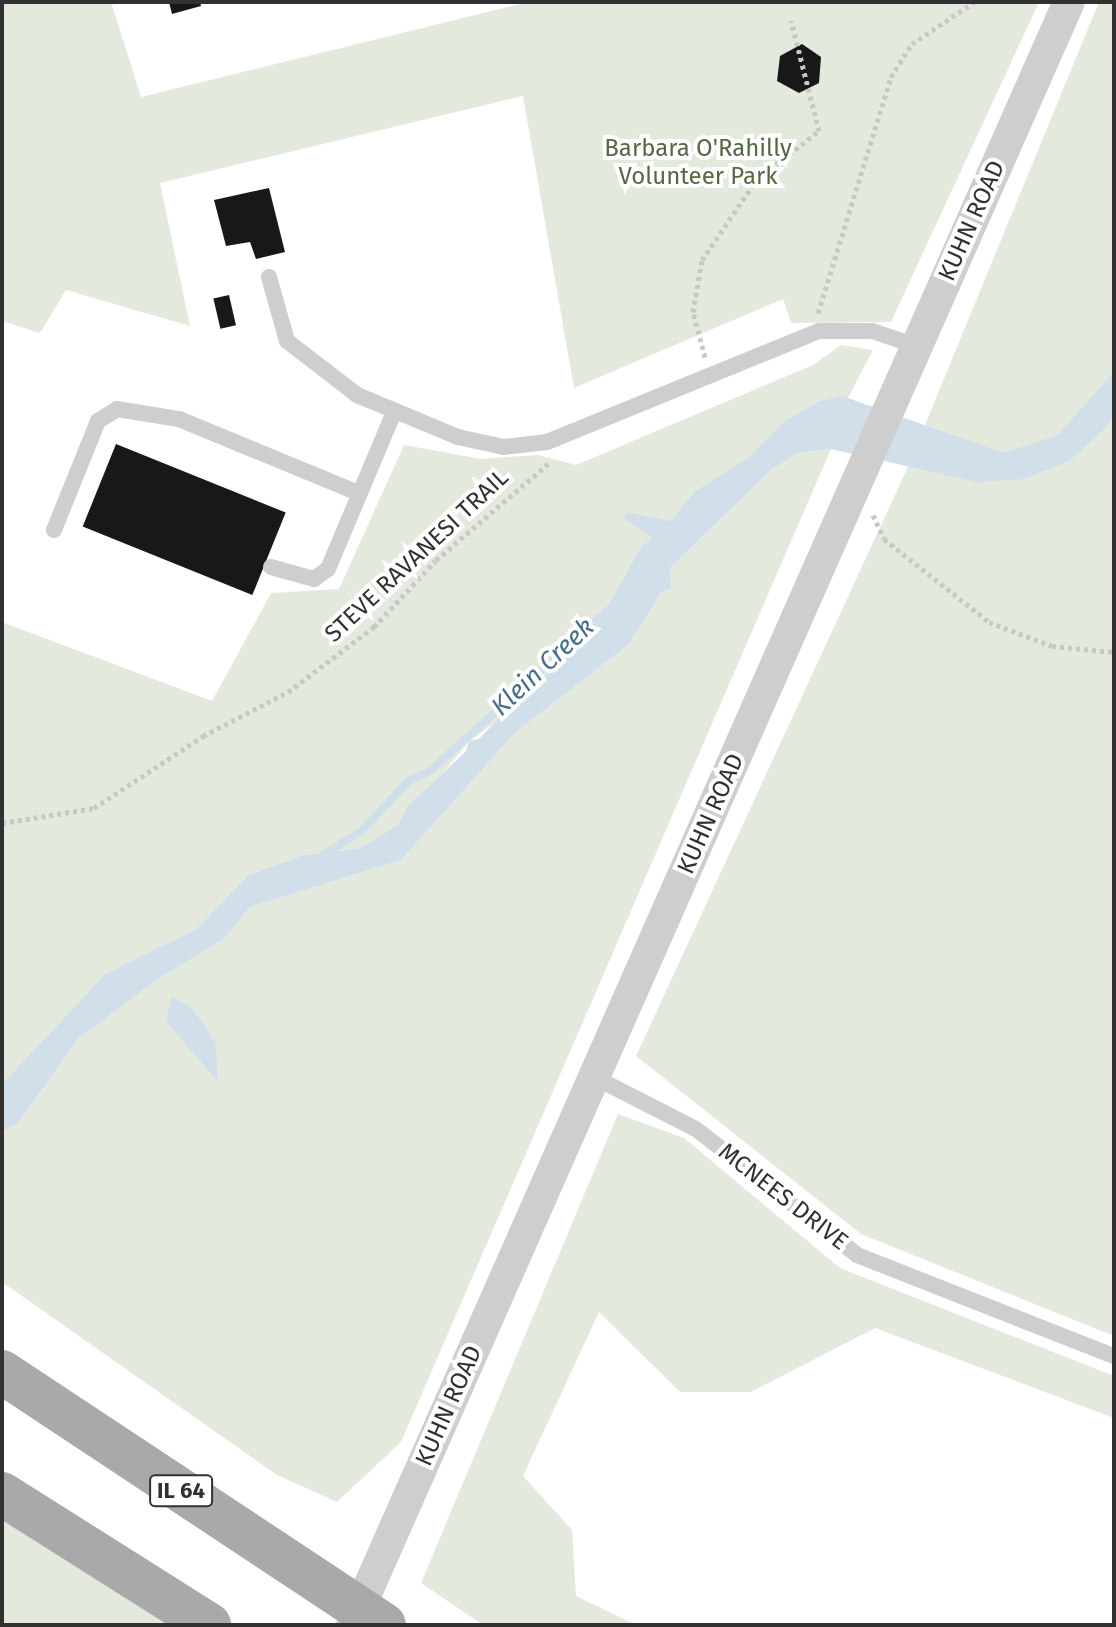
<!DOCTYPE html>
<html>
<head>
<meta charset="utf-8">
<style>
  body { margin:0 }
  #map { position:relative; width:1116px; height:1627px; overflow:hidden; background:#fff; font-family:"Fira Sans",sans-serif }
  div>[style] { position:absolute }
  .green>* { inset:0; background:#e4e9de }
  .water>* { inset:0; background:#d0dfea }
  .stream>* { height:8px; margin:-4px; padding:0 4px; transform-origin:4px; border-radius:4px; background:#d0dfea }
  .building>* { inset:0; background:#181818; transform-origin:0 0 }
  .path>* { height:5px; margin-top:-2.5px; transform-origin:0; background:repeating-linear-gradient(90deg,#c8c8c8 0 4px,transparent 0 8px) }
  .service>* { height:16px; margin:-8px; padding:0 8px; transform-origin:8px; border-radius:8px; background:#cecece }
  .minor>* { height:32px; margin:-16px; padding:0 16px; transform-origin:16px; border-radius:16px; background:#cecece }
  .primary>* { height:44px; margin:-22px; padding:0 22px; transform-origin:22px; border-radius:22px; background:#a9a9a9 }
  span { translate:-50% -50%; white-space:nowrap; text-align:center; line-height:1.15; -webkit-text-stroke:8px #fff; paint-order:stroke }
  .shield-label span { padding:2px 6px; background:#fff; border:2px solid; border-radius:6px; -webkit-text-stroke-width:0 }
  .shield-label { font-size:22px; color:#313131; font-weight:700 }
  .park-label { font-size:24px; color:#536843 }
  .street-label { font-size:24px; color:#313131 }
  .water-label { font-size:26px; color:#476f8b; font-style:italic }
  .frame { position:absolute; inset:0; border:4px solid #313131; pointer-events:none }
</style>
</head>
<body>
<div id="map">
  <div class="green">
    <i style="clip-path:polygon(2px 2px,111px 2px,141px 97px,528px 2px,1039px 2px,891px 322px,791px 323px,783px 299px,574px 388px,523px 96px,160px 183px,190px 326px,66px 290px,40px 333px,2px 321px)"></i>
    <i style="clip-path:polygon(1099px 2px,1114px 2px,1114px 1336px,861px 1234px,636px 1056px,906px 471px)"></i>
    <i style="clip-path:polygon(841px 345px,873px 350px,848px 398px,818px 402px,785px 420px,749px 457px,695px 491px,670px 521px,623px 518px,654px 538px,641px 547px,587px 642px,565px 652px,528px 697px,469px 742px,398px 825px,360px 848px,300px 856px,249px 875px,196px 929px,105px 974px,2px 1084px,2px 622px,212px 701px,271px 593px,339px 589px,404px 445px,481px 459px,538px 455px,576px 465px,813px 365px)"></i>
    <i style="clip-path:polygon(831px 449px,401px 1442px,337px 1502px,277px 1475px,2px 1282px,2px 1132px,18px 1123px,78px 1039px,155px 981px,224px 939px,250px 907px,401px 860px,516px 732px,628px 645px,670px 568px,771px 470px,798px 453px)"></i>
    <i style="clip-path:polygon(618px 1114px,684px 1138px,840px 1268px,1114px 1376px,1114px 1418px,875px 1328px,751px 1392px,680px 1392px,599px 1312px,523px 1476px,572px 1530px,576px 1596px,636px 1625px,483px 1625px,421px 1583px)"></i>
    <i style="clip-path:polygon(2px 1508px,183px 1625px,2px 1625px)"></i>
  </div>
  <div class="water">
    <i style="clip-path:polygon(1114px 372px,1114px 416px,1103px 430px,1069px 461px,1024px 479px,977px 482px,831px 449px,798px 453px,771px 470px,670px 568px,671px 588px,661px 592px,628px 645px,516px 732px,401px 860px,250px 907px,224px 939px,155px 981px,78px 1039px,18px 1123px,2px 1132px,2px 1084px,105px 974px,196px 929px,249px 875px,300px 856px,360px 848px,398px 825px,408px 806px,466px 751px,469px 741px,479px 739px,519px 697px,528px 697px,565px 652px,587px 642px,641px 547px,653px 538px,623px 518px,626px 512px,670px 521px,695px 491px,749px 457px,785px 420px,818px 402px,842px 396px,1004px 453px,1058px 435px)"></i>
    <i style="clip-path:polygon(172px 996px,193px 1009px,215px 1042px,218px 1082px,166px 1021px)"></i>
  </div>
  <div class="stream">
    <i style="left:314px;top:861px;width:54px;rotate:-32.2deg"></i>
    <i style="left:360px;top:832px;width:72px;rotate:-46.1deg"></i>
    <i style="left:410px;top:780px;width:23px;rotate:-25deg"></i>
    <i style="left:431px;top:770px;width:241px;rotate:-42deg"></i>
  </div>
  <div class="building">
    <i style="clip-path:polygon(169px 2px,200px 2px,201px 6px,172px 14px)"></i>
    <i style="clip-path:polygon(802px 44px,821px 57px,819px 83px,799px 93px,777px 81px,780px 56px)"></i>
    <i style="clip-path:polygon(269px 188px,285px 252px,256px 259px,250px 242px,226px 246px,214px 200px)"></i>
    <i style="left:229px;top:295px;width:31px;height:16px;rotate:77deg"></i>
    <i style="left:116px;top:444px;width:183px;height:89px;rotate:22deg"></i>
  </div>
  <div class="path">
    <i style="left:818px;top:313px;width:247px;rotate:-72.8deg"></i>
    <i style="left:891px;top:77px;width:39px;rotate:-58deg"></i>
    <i style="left:912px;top:44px;width:75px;rotate:-34.1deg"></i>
    <i style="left:705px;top:357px;width:47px;rotate:-104.9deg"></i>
    <i style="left:693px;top:312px;width:53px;rotate:-80.2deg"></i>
    <i style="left:702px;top:260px;width:98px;rotate:-55.8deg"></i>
    <i style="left:757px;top:179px;width:78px;rotate:-37.7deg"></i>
    <i style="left:819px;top:131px;width:114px;rotate:-104.2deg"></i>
    <i style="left:873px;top:515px;width:26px;rotate:65deg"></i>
    <i style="left:884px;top:539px;width:134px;rotate:38.3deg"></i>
    <i style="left:989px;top:622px;width:67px;rotate:20.9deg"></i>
    <i style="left:1052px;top:646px;width:62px;rotate:5.5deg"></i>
    <i style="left:2px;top:823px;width:93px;rotate:-9.3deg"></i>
    <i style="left:94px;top:808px;width:131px;rotate:-33.4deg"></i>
    <i style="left:203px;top:736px;width:96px;rotate:-27.4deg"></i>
    <i style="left:288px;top:692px;width:108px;rotate:-37.1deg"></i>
    <i style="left:374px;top:627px;width:91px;rotate:-47.2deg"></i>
    <i style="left:436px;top:560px;width:148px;rotate:-40.6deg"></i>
  </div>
  <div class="service">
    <i style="left:269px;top:277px;width:66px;rotate:74.3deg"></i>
    <i style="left:287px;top:341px;width:88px;rotate:37.6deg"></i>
    <i style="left:357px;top:395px;width:109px;rotate:22.6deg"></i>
    <i style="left:458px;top:437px;width:47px;rotate:12.3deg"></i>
    <i style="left:504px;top:447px;width:43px;rotate:-6.6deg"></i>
    <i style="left:547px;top:442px;width:294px;rotate:-22.2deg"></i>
    <i style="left:819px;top:331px;width:53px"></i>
    <i style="left:872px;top:331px;width:47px;rotate:18.4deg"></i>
    <i style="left:54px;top:530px;width:118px;rotate:-68deg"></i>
    <i style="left:98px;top:421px;width:22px;rotate:-32deg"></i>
    <i style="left:117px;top:409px;width:63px;rotate:9.2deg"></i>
    <i style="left:179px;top:419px;width:191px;rotate:22.4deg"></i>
    <i style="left:271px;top:567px;width:45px;rotate:15.6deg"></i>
    <i style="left:314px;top:579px;width:17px;rotate:-36deg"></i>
    <i style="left:328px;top:569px;width:168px;rotate:-67.2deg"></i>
    <i style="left:594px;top:1077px;width:114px;rotate:27deg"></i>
    <i style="left:696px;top:1129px;width:204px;rotate:38deg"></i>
    <i style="left:857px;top:1255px;width:276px;rotate:21.5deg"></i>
  </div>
  <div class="minor">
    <i style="left:352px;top:1625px;width:1774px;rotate:-66.17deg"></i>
  </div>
  <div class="primary">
    <i style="left:2px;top:1372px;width:458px;rotate:33.5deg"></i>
    <i style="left:2px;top:1494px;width:245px;rotate:32.3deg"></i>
  </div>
  <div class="shield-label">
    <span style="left:181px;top:1491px">IL 64</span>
  </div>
  <div class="park-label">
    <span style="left:698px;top:163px">Barbara O'Rahilly<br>Volunteer Park</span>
  </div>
  <div class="street-label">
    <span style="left:972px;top:221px;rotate:-66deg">KUHN ROAD</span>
    <span style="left:417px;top:556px;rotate:-43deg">STEVE RAVANESI TRAIL</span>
    <span style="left:711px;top:814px;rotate:-66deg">KUHN ROAD</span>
    <span style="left:783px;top:1197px;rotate:38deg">MCNEES DRIVE</span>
    <span style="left:449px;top:1406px;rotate:-66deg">KUHN ROAD</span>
  </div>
  <div class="water-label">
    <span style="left:543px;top:667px;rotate:-43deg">Klein Creek</span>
  </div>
  <div class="frame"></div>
</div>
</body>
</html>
